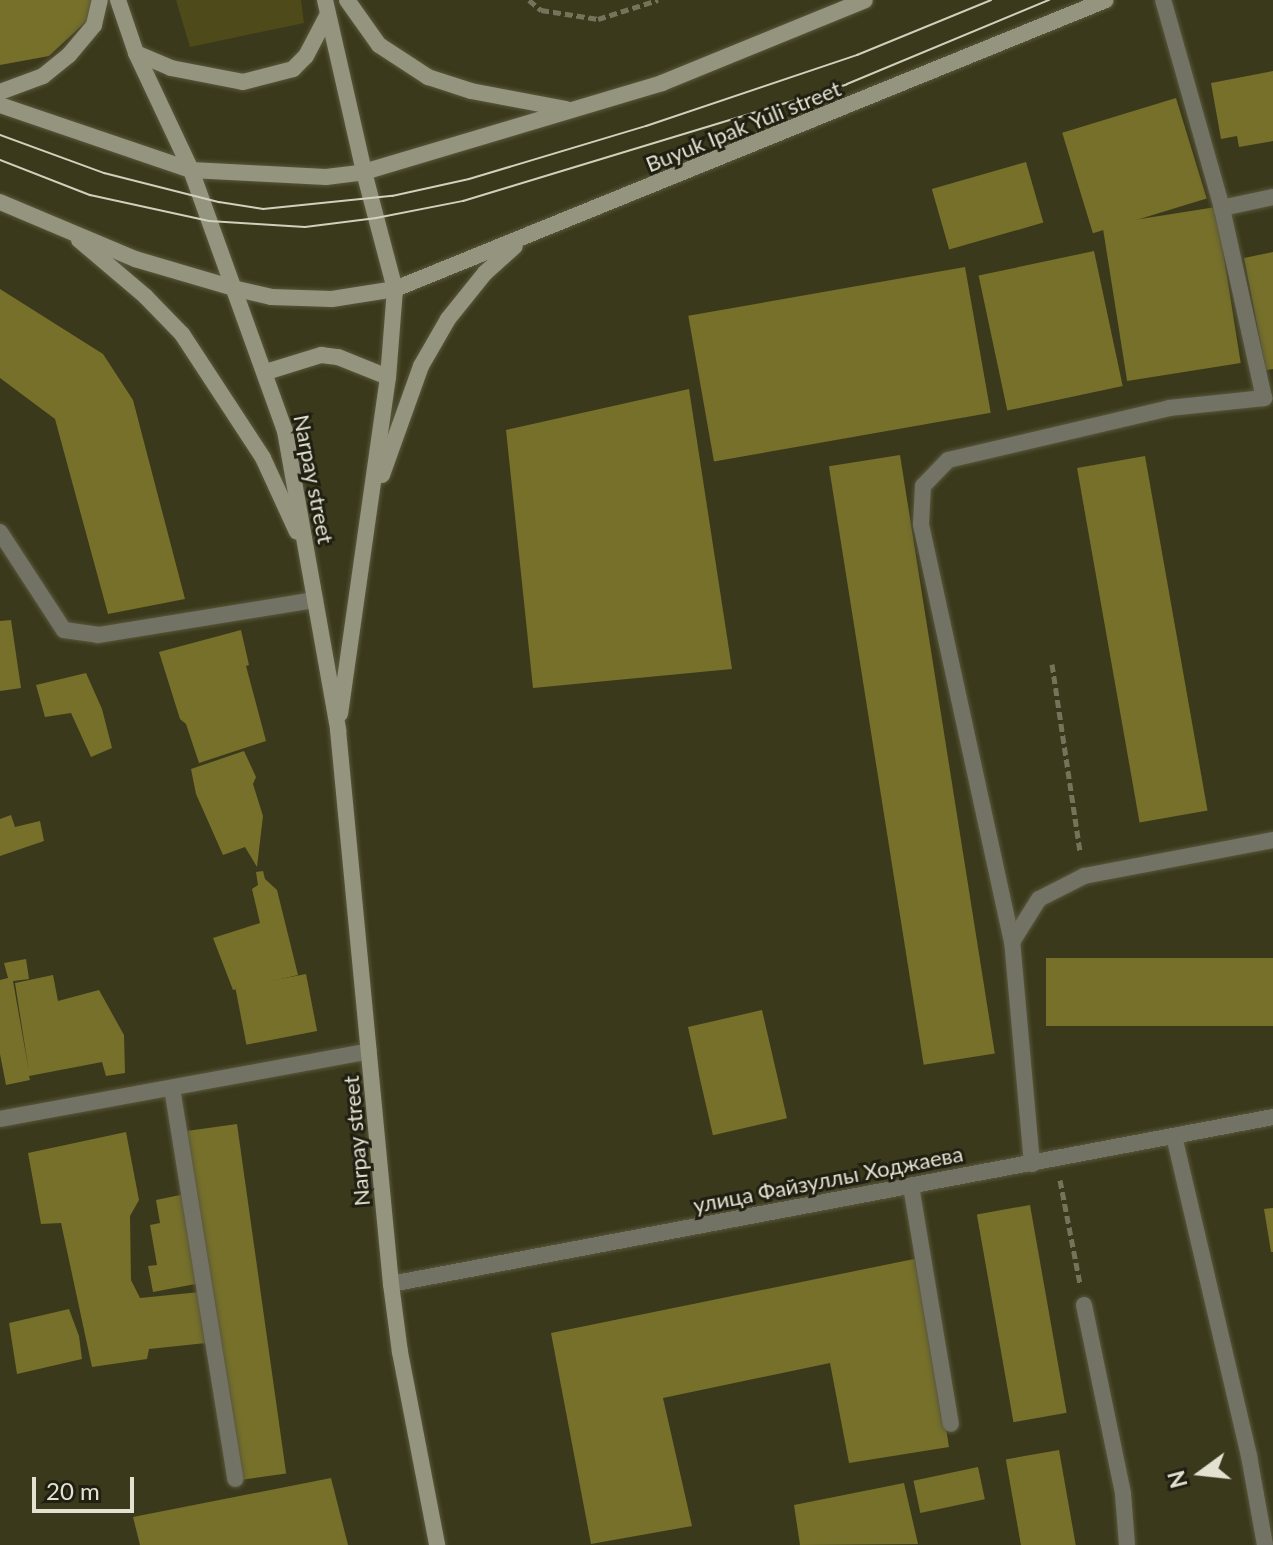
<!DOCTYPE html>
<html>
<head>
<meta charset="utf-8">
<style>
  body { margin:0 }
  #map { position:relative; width:1273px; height:1545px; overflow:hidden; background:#3b391b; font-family:Lato,sans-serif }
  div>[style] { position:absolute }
  .green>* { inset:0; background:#4e4a1a }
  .building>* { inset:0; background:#76702b; transform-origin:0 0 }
  .path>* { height:5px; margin-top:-2.5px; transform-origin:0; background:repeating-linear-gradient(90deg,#75735a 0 8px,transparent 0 12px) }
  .roads { filter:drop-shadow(0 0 2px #59573c) drop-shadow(0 0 2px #59573c) }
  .lane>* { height:16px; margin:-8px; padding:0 8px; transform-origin:8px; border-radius:8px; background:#737365 }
  .street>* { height:16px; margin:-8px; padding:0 8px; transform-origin:8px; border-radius:8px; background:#737365 }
  .secondary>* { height:16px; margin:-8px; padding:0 8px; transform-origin:8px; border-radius:8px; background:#95947e }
  .tram>* { height:2px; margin:-1px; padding:0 1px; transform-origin:1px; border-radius:1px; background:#d1d0bd }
  span { translate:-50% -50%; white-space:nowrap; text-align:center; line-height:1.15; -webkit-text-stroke:6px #201f12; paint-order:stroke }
  .street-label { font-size:22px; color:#e3e2d1 }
  .north { position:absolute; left:1161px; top:1433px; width:80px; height:80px; -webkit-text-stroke:6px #201f12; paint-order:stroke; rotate:255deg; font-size:22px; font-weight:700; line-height:32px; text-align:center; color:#e3e2d1 }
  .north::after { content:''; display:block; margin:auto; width:28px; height:36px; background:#e3e2d1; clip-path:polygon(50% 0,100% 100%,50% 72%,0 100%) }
  .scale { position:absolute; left:32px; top:1477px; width:102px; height:36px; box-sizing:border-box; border:4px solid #e3e2d1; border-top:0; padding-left:10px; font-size:24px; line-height:28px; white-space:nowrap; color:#e3e2d1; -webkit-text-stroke:6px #201f12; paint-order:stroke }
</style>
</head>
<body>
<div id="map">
  <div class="green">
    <i style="clip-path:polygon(176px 0,301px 0,304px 23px,190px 47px)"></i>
  </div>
  <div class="building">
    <i style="clip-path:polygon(0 0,91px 0,93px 15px,49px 56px,0 65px)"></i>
    <i style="clip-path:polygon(1273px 71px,1273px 141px,1239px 147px,1237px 136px,1221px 139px,1211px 83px)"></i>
    <i style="left:1176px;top:98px;width:105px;height:119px;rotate:73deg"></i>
    <i style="left:1026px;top:162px;width:63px;height:98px;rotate:74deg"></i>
    <i style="left:1216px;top:207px;width:158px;height:115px;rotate:81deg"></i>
    <i style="left:1094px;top:251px;width:138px;height:118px;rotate:78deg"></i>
    <i style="clip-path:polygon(1273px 252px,1273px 369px,1266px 370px,1244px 258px)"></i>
    <i style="left:965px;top:267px;width:148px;height:281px;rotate:80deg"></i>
    <i style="clip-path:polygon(0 289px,103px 354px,133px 400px,185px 599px,108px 614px,55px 419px,0 378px)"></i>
    <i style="clip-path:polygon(689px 389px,732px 669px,533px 688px,506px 430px)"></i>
    <i style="left:900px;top:455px;width:606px;height:72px;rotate:81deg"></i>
    <i style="left:1145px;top:456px;width:360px;height:69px;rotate:80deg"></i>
    <i style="clip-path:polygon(11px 620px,21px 688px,0 691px,0 621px)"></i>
    <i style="clip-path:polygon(241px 630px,249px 665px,246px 666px,266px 741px,199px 763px,186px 724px,180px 719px,159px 652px)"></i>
    <i style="clip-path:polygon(86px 673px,102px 709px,112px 748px,91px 757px,71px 713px,45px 717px,36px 685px)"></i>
    <i style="clip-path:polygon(244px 751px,256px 777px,253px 784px,263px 816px,257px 867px,245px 847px,223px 855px,196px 794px,191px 769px)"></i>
    <i style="clip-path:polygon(11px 815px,15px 827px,40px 821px,44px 841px,0 856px,0 819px)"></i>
    <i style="clip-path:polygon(263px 871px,265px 879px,277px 890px,298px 975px,233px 990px,213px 938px,260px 923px,252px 889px,258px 885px,256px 872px)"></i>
    <i style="left:1273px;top:958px;width:68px;height:227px;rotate:90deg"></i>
    <i style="clip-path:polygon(26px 959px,29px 979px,13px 981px,29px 1072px,15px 983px,53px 975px,58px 1001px,99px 990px,124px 1035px,125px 1073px,106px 1076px,102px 1062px,29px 1076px,30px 1080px,6px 1085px,0 1054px,0 980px,8px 978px,4px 963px)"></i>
    <i style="left:306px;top:974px;width:58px;height:72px;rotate:79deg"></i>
    <i style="left:762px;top:1010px;width:111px;height:76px;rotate:77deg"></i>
    <i style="left:237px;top:1124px;width:353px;height:51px;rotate:82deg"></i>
    <i style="clip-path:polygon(126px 1132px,139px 1200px,130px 1216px,131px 1280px,140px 1298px,200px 1292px,206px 1343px,149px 1349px,147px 1359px,92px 1367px,61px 1223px,41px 1224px,28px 1153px)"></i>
    <i style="clip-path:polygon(185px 1194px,201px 1283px,153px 1292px,148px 1266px,157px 1265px,150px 1225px,160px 1223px,156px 1200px)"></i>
    <i style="left:1030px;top:1205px;width:211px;height:54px;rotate:80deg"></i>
    <i style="clip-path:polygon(1273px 1208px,1273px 1252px,1271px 1252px,1264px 1209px)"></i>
    <i style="clip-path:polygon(919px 1258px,949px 1447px,849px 1463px,830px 1363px,663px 1398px,692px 1526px,591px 1544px,551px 1333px)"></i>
    <i style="clip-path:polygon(69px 1309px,79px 1336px,82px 1359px,17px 1374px,9px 1323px)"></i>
    <i style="left:1059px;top:1450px;width:97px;height:54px;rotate:80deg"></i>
    <i style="left:978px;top:1467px;width:33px;height:66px;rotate:78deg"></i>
    <i style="clip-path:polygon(331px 1478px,348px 1545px,140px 1545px,133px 1517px)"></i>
    <i style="clip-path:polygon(904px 1483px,918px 1544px,800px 1545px,794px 1505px)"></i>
  </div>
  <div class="path">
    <i style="left:529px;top:0;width:16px;rotate:40deg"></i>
    <i style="left:541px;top:10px;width:58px;rotate:9deg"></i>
    <i style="left:598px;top:19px;width:63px;rotate:-17.6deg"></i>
    <i style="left:1052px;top:664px;width:189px;rotate:81.5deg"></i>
    <i style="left:1060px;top:1180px;width:106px;rotate:79.1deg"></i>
  </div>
  <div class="roads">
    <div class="lane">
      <i style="left:1222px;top:208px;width:52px;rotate:-12.2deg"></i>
      <i style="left:0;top:532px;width:117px;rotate:56.9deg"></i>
      <i style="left:64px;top:630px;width:34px;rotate:8deg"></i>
      <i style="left:98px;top:635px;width:220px;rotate:-9.2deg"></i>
      <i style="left:1012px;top:942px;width:428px;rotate:-102.3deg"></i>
      <i style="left:921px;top:524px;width:38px;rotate:-87deg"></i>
      <i style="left:923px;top:486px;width:36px;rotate:-46deg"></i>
      <i style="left:948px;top:460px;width:227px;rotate:-13.2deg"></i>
      <i style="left:1169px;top:408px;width:96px;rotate:-6deg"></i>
      <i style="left:1264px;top:398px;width:195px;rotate:-102.5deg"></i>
      <i style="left:1222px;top:208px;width:216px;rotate:-105.8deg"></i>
      <i style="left:172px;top:1088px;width:396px;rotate:80.8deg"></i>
      <i style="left:0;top:1119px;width:375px;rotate:-10.4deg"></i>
      <i style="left:1174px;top:1136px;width:329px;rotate:76.8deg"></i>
      <i style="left:1249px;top:1456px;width:90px;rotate:79.8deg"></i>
      <i style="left:1032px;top:1164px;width:223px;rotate:-95.1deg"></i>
      <i style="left:1012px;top:942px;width:51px;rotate:-57.9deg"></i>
      <i style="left:1039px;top:899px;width:51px;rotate:-27.1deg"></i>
      <i style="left:1084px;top:876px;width:192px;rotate:-10.8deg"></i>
      <i style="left:911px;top:1186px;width:241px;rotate:80.5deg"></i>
      <i style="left:391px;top:1284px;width:898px;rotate:-10.72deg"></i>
    </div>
    <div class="street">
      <i style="left:1084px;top:1305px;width:193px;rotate:78.3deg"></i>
      <i style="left:1123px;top:1494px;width:51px;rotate:85.5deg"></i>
    </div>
    <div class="secondary">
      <i style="left:118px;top:0;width:56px;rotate:71.2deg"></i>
      <i style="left:136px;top:53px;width:129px;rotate:64.8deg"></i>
      <i style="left:191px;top:170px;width:277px;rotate:70.2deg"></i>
      <i style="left:285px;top:431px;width:304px;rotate:79.9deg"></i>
      <i style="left:338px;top:730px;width:557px;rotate:84.54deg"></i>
      <i style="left:391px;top:1284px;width:69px;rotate:82.5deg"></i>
      <i style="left:400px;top:1352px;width:197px;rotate:79.1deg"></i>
      <i style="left:325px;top:0;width:176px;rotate:77.2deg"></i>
      <i style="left:364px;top:172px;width:121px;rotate:75.2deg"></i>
      <i style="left:395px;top:289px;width:88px;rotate:94.5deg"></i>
      <i style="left:388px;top:377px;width:340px;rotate:98.1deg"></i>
      <i style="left:347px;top:0;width:55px;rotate:54.6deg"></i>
      <i style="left:379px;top:45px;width:59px;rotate:33.1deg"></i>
      <i style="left:428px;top:77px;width:45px;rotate:18deg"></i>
      <i style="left:471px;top:91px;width:97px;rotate:10.7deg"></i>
      <i style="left:136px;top:53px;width:38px;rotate:23deg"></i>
      <i style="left:171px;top:68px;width:73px;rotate:11deg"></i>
      <i style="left:243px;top:82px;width:52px;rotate:-14.6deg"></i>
      <i style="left:293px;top:69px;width:18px;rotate:-45deg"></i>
      <i style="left:306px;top:56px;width:47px;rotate:-62.4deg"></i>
      <i style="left:0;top:92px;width:46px;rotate:-20.4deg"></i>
      <i style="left:43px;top:76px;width:33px;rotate:-39deg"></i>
      <i style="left:69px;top:55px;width:39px;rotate:-50deg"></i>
      <i style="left:94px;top:25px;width:26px;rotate:-77deg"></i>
      <i style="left:0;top:105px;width:202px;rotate:18.8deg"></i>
      <i style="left:191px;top:170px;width:135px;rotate:3deg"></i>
      <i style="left:326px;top:177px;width:38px;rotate:-7deg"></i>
      <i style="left:364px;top:172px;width:311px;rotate:-16.6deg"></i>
      <i style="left:662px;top:83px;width:219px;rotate:-22.2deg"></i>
      <i style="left:0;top:202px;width:147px;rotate:22.9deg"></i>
      <i style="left:135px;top:259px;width:106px;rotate:16.4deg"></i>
      <i style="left:237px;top:289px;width:35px;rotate:13deg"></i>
      <i style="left:271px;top:297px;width:61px;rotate:1.9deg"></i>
      <i style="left:332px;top:299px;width:64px;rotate:-9deg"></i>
      <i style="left:395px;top:289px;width:767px;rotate:-22.12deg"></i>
      <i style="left:79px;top:240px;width:87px;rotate:40.3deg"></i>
      <i style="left:145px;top:296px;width:53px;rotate:45.8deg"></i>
      <i style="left:182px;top:334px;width:148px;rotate:56.8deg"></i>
      <i style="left:263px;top:458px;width:81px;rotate:65.3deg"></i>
      <i style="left:266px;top:372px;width:58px;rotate:-17.2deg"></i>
      <i style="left:321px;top:355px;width:17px;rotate:7deg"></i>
      <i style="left:338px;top:357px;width:54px;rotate:21.8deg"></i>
      <i style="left:382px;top:475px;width:116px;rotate:-70.3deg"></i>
      <i style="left:421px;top:366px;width:54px;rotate:-60.1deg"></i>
      <i style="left:448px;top:319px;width:59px;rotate:-51.2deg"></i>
      <i style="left:485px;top:273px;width:40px;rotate:-42deg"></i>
    </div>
  </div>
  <div class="tram">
    <i style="left:0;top:135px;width:111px;rotate:20.1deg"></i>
    <i style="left:104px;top:173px;width:119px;rotate:14.2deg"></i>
    <i style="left:219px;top:202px;width:45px;rotate:9deg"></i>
    <i style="left:263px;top:209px;width:130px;rotate:-5.8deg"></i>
    <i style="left:392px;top:196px;width:79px;rotate:-12.4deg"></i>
    <i style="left:469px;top:179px;width:185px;rotate:-16.7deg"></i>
    <i style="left:646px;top:126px;width:223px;rotate:-18.6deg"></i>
    <i style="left:857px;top:55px;width:145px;rotate:-22.3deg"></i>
    <i style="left:0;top:160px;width:97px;rotate:21.3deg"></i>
    <i style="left:90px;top:195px;width:122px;rotate:12.3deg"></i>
    <i style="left:209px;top:221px;width:96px;rotate:3.6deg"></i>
    <i style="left:305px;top:227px;width:72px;rotate:-7.2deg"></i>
    <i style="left:376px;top:218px;width:89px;rotate:-11.1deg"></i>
    <i style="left:463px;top:201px;width:401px;rotate:-16.9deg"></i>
    <i style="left:847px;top:84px;width:219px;rotate:-22.6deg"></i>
  </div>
  <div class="street-label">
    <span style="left:743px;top:126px;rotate:-22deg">Buyuk Ipak Yuli street</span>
    <span style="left:314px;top:479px;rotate:79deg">Narpay street</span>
    <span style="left:356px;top:1141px;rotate:-95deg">Narpay street</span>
    <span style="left:828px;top:1179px;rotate:-11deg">улица Файзуллы Ходжаева</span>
  </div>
  <div class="north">N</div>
  <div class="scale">20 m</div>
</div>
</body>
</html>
